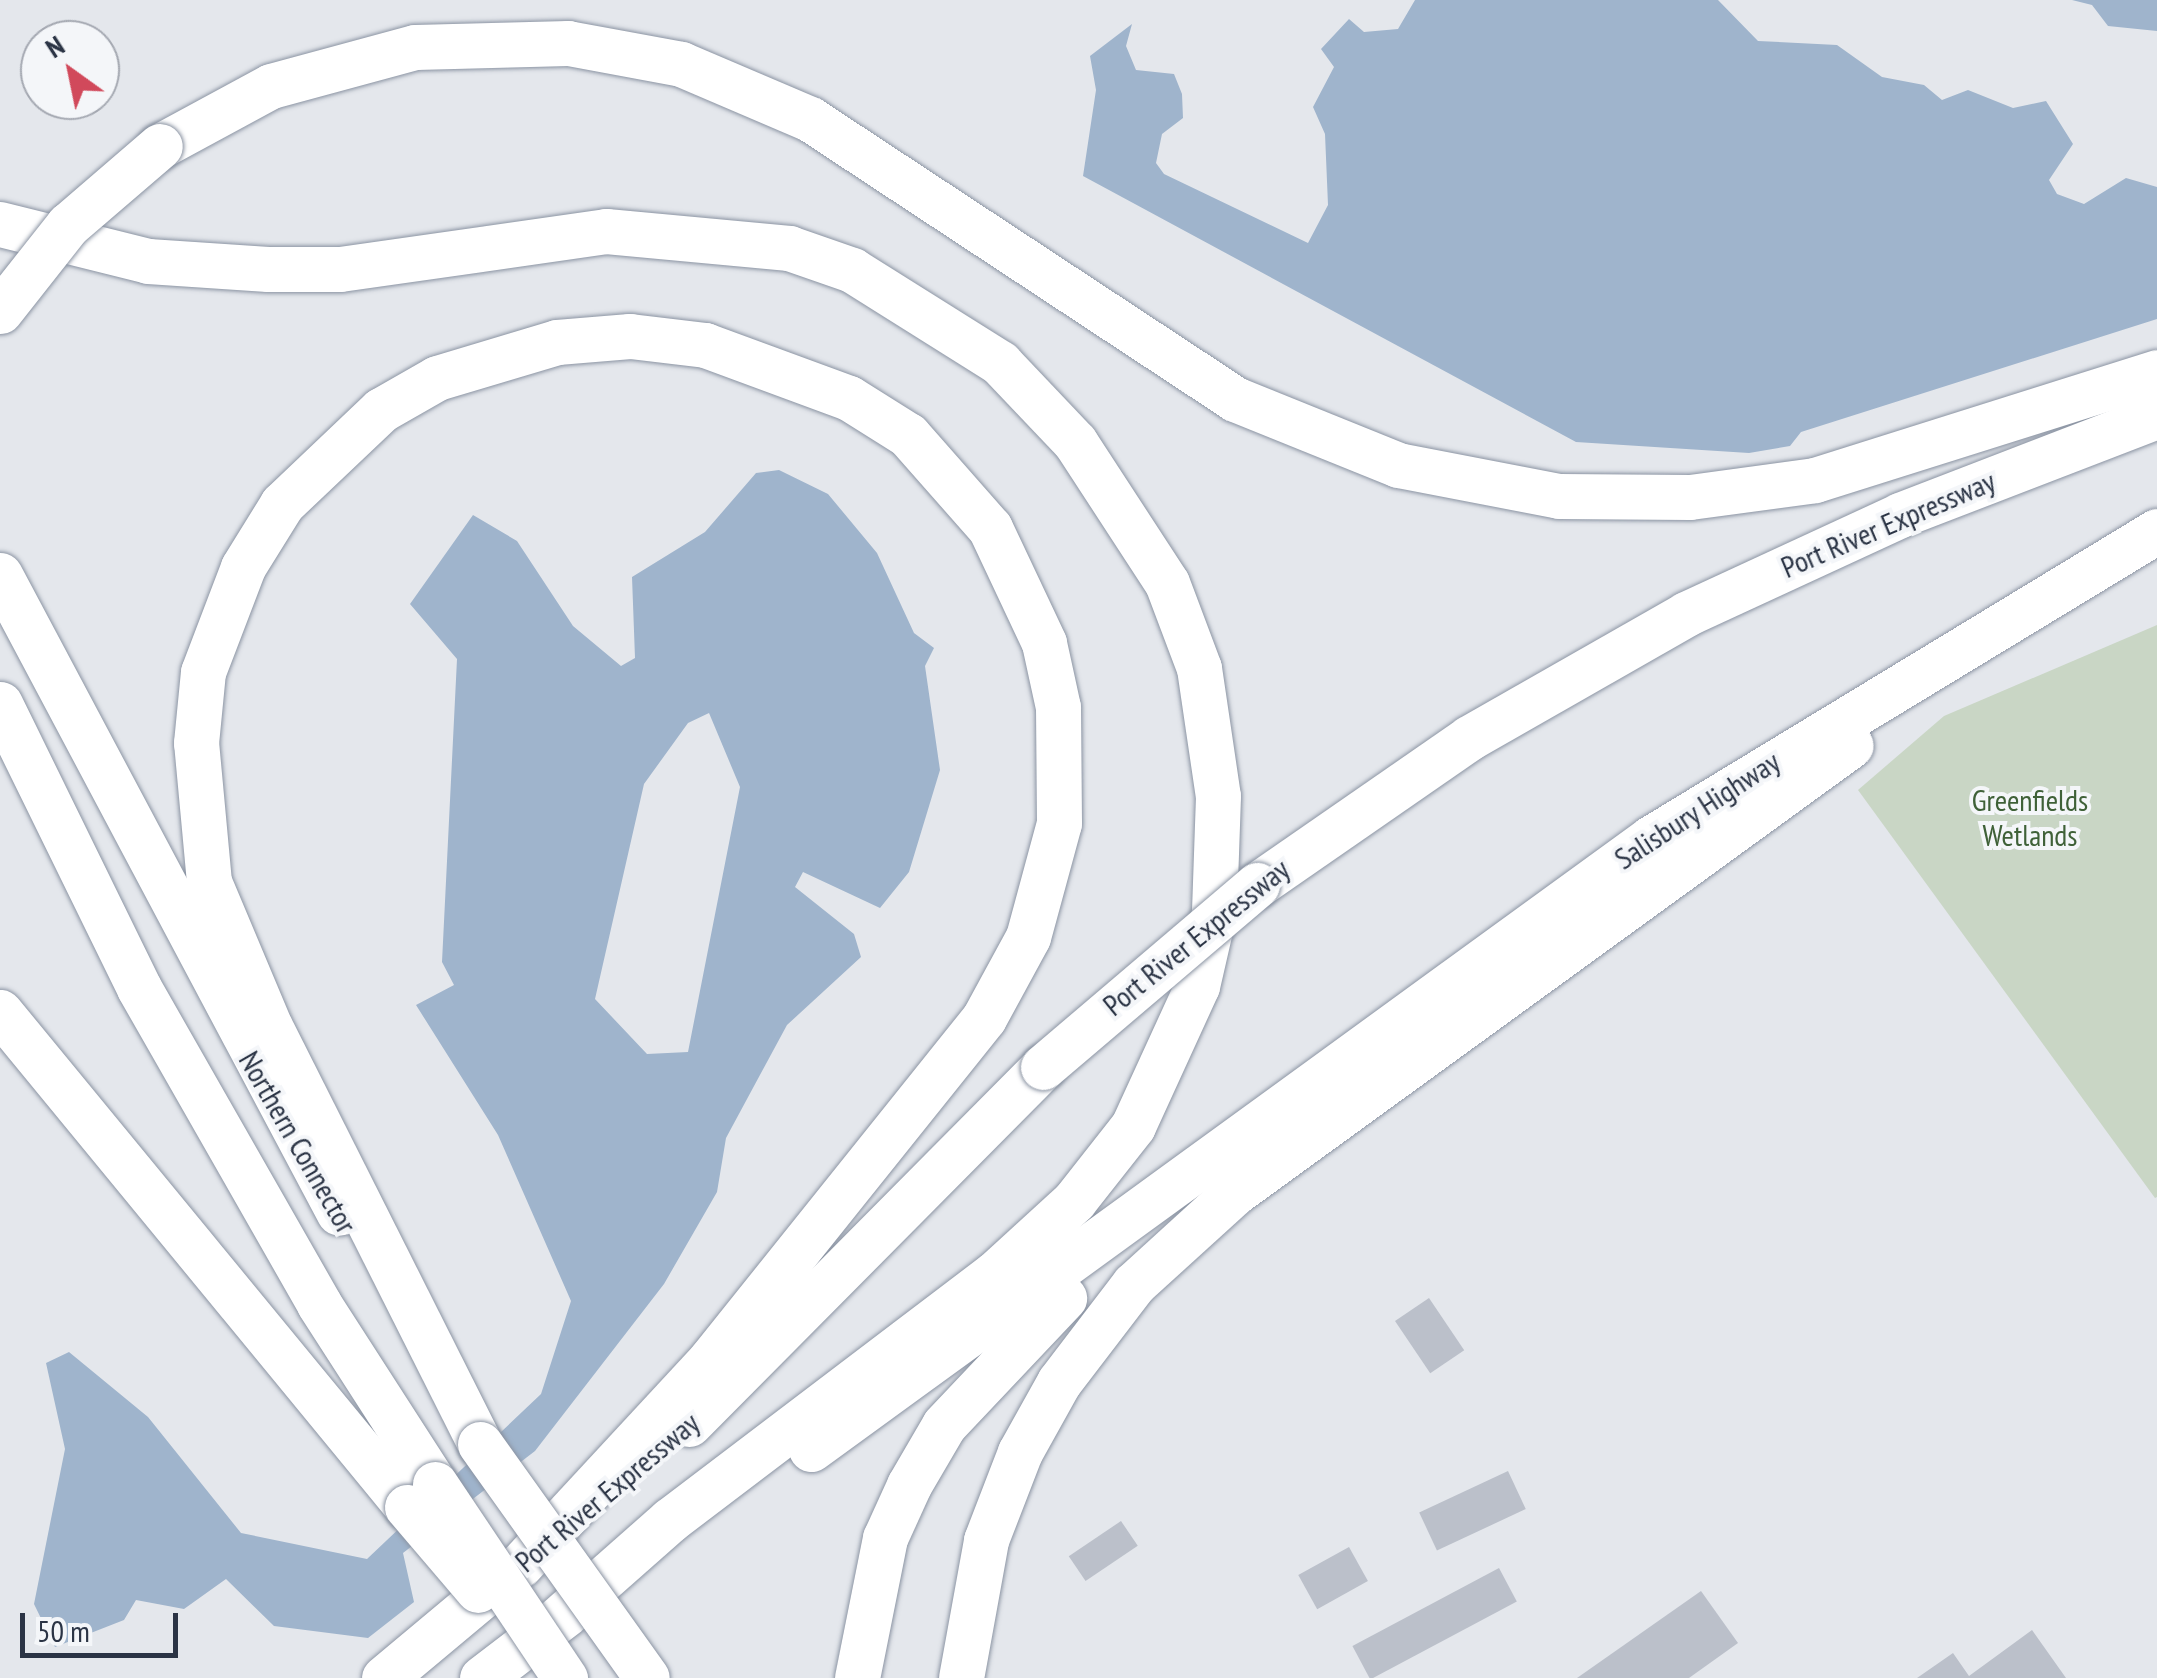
<!DOCTYPE html>
<html>
<head>
<meta charset="utf-8">
<style>
  body { margin:0 }
  #map { position:relative; width:2157px; height:1678px; overflow:hidden; background:#e4e7ec; font-family:"PT Sans Narrow",sans-serif }
  div>[style] { position:absolute }
  .green>* { inset:0; background:#c9d6c5 }
  .water>* { inset:0; background:#9fb4cc }
  .building>* { inset:0; background:#bbc0ca; transform-origin:0 0 }
  .roads { filter:drop-shadow(0 0 2px #8b94a3) drop-shadow(0 0 2px #8b94a3) }
  .highway>* { height:45px; margin:-22.5px; padding:0 22.5px; transform-origin:22.5px; border-radius:22.5px; background:#fff }
  .bridges { filter:drop-shadow(0 0 2px #8b94a3) drop-shadow(0 0 2px #8b94a3) }
  .highway-bridge>* { height:45px; margin:-22.5px; padding:0 22.5px; transform-origin:22.5px; border-radius:22.5px; background:#fff }
  span { translate:-50% -50%; white-space:nowrap; text-align:center; line-height:1.15; -webkit-text-stroke:8px #f4f6f9; paint-order:stroke }
  .street-label { font-size:30px; color:#2b3445 }
  .park-label { font-size:30px; color:#3f6138 }
  .north { position:absolute; left:20px; top:20px; width:100px; height:100px; box-sizing:border-box; background:#f4f6f9; border:2px solid #a4a8b1; border-radius:50%; rotate:327deg; font-size:28px; font-weight:700; line-height:40px; text-align:center; color:#2b3445 }
  .north::after { content:''; display:block; margin:auto; width:35px; height:45px; background:#d1495b; clip-path:polygon(50% 0,100% 100%,50% 72%,0 100%) }
  .scale { position:absolute; left:20px; top:1613px; width:158px; height:45px; box-sizing:border-box; border:5px solid #2b3445; border-top:0; padding-left:12px; font-size:30px; line-height:35px; white-space:nowrap; color:#2b3445; -webkit-text-stroke:8px #f4f6f9; paint-order:stroke }
</style>
</head>
<body>
<div id="map">
  <div class="green">
    <i style="clip-path:polygon(2157px 625px,2157px 1197px,2155px 1198px,1858px 790px,1944px 716px)"></i>
  </div>
  <div class="water">
    <i style="clip-path:polygon(1415px 0,1718px 0,1758px 41px,1837px 45px,1882px 77px,1924px 85px,1942px 100px,1968px 90px,2013px 108px,2046px 101px,2073px 144px,2049px 180px,2057px 194px,2084px 204px,2126px 178px,2157px 187px,2157px 319px,1801px 432px,1790px 446px,1749px 453px,1576px 442px,1083px 176px,1096px 90px,1090px 56px,1132px 24px,1126px 46px,1136px 70px,1174px 74px,1182px 94px,1183px 118px,1162px 134px,1156px 163px,1164px 174px,1308px 243px,1328px 205px,1325px 134px,1313px 107px,1334px 67px,1321px 49px,1349px 19px,1364px 32px,1398px 29px)"></i>
    <i style="clip-path:polygon(2025px 0,2157px 0,2157px 31px,2108px 26px,2092px 5px,2072px 0)"></i>
    <i style="clip-path:polygon(evenodd,779px 470px,828px 494px,877px 553px,914px 633px,934px 648px,925px 666px,940px 770px,909px 872px,880px 908px,803px 872px,795px 887px,854px 934px,861px 957px,787px 1025px,726px 1138px,717px 1192px,664px 1284px,535px 1451px,403px 1553px,414px 1602px,368px 1638px,274px 1626px,226px 1579px,184px 1609px,136px 1600px,124px 1620px,55px 1647px,34px 1604px,65px 1449px,46px 1363px,69px 1352px,148px 1417px,241px 1533px,367px 1559px,541px 1394px,571px 1301px,498px 1135px,416px 1005px,454px 985px,442px 962px,457px 659px,410px 604px,473px 515px,517px 541px,573px 626px,621px 666px,635px 658px,632px 577px,705px 532px,756px 473px,779px 470px,709px 713px,740px 787px,688px 1052px,647px 1054px,595px 999px,644px 784px,688px 723px,709px 713px)"></i>
  </div>
  <div class="building">
    <i style="left:1429px;top:1298px;width:63px;height:41px;rotate:56deg"></i>
    <i style="left:1508px;top:1471px;width:42px;height:98px;rotate:65deg"></i>
    <i style="left:1121px;top:1521px;width:30px;height:63px;rotate:56deg"></i>
    <i style="left:1349px;top:1547px;width:39px;height:58px;rotate:61deg"></i>
    <i style="left:1499px;top:1568px;width:38px;height:166px;rotate:62deg"></i>
    <i style="clip-path:polygon(1701px 1591px,1738px 1643px,1689px 1678px,1577px 1678px)"></i>
    <i style="clip-path:polygon(2032px 1630px,2066px 1678px,1917px 1678px,1953px 1653px,1969px 1676px)"></i>
  </div>
  <div class="roads">
    <div class="highway">
      <i style="left:160px;top:146px;width:126px;rotate:-28.4deg"></i>
      <i style="left:271px;top:86px;width:149px;rotate:-15.2deg"></i>
      <i style="left:415px;top:47px;width:153px;rotate:-1.5deg"></i>
      <i style="left:568px;top:43px;width:115px;rotate:10.5deg"></i>
      <i style="left:681px;top:64px;width:140px;rotate:23.1deg"></i>
      <i style="left:810px;top:119px;width:509px;rotate:33.38deg"></i>
      <i style="left:1235px;top:399px;width:176px;rotate:22deg"></i>
      <i style="left:1398px;top:465px;width:164px;rotate:10.9deg"></i>
      <i style="left:1559px;top:496px;width:131px;rotate:0.4deg"></i>
      <i style="left:1690px;top:497px;width:126px;rotate:-7.7deg"></i>
      <i style="left:1815px;top:480px;width:359px;rotate:-17.5deg"></i>
      <i style="left:0;top:224px;width:153px;rotate:14deg"></i>
      <i style="left:148px;top:261px;width:120px;rotate:3.8deg"></i>
      <i style="left:268px;top:269px;width:72px"></i>
      <i style="left:340px;top:269px;width:269px;rotate:-8.1deg"></i>
      <i style="left:606px;top:231px;width:184px;rotate:5.3deg"></i>
      <i style="left:789px;top:248px;width:67px;rotate:19.2deg"></i>
      <i style="left:852px;top:270px;width:175px;rotate:32.1deg"></i>
      <i style="left:1000px;top:363px;width:109px;rotate:46.5deg"></i>
      <i style="left:1075px;top:442px;width:168px;rotate:56.9deg"></i>
      <i style="left:1167px;top:583px;width:91px;rotate:69.4deg"></i>
      <i style="left:1199px;top:668px;width:129px;rotate:81.6deg"></i>
      <i style="left:1218px;top:796px;width:116px;rotate:92deg"></i>
      <i style="left:1214px;top:912px;width:76px;rotate:102.9deg"></i>
      <i style="left:1197px;top:986px;width:154px;rotate:114.6deg"></i>
      <i style="left:1133px;top:1126px;width:95px;rotate:128.2deg"></i>
      <i style="left:1074px;top:1201px;width:108px;rotate:137.6deg"></i>
      <i style="left:994px;top:1274px;width:407px;rotate:142.8deg"></i>
      <i style="left:670px;top:1520px;width:148px;rotate:138.6deg"></i>
      <i style="left:0;top:575px;width:722px;rotate:62.02deg"></i>
      <i style="left:0;top:704px;width:316px;rotate:63.9deg"></i>
      <i style="left:139px;top:988px;width:364px;rotate:60.3deg"></i>
      <i style="left:319px;top:1304px;width:214px;rotate:57.2deg"></i>
      <i style="left:1257px;top:885px;width:258px;rotate:-34.7deg"></i>
      <i style="left:1469px;top:738px;width:250px;rotate:-29.7deg"></i>
      <i style="left:1686px;top:614px;width:236px;rotate:-24.8deg"></i>
      <i style="left:1900px;top:515px;width:275px;rotate:-21.1deg"></i>
      <i style="left:0;top:1012px;width:641px;rotate:50.57deg"></i>
      <i style="left:689px;top:1424px;width:503px;rotate:-45.24deg"></i>
      <i style="left:480px;top:1444px;width:467px;rotate:-116.7deg"></i>
      <i style="left:270px;top:1027px;width:157px;rotate:-112.8deg"></i>
      <i style="left:209px;top:882px;width:140px;rotate:-95.3deg"></i>
      <i style="left:196px;top:743px;width:71px;rotate:-84.4deg"></i>
      <i style="left:203px;top:672px;width:112px;rotate:-69.1deg"></i>
      <i style="left:243px;top:567px;width:74px;rotate:-58.2deg"></i>
      <i style="left:282px;top:504px;width:137px;rotate:-43.5deg"></i>
      <i style="left:381px;top:410px;width:64px;rotate:-29.7deg"></i>
      <i style="left:437px;top:378px;width:125px;rotate:-16.7deg"></i>
      <i style="left:557px;top:342px;width:73px;rotate:-4.7deg"></i>
      <i style="left:630px;top:336px;width:76px;rotate:6.8deg"></i>
      <i style="left:705px;top:345px;width:153px;rotate:20.2deg"></i>
      <i style="left:849px;top:398px;width:70px;rotate:32.1deg"></i>
      <i style="left:908px;top:435px;width:124px;rotate:48.6deg"></i>
      <i style="left:990px;top:528px;width:127px;rotate:64.8deg"></i>
      <i style="left:1044px;top:643px;width:66px;rotate:77.7deg"></i>
      <i style="left:1058px;top:707px;width:116px;rotate:89.5deg"></i>
      <i style="left:1059px;top:823px;width:118px;rotate:105.2deg"></i>
      <i style="left:1028px;top:937px;width:92px;rotate:118.5deg"></i>
      <i style="left:984px;top:1018px;width:437px;rotate:128.7deg"></i>
      <i style="left:711px;top:1359px;width:281px;rotate:132.8deg"></i>
      <i style="left:811px;top:1449px;width:1039px;rotate:-36.03deg"></i>
      <i style="left:1651px;top:838px;width:592px;rotate:-31.25deg"></i>
      <i style="left:384px;top:1678px;width:168px;rotate:-39.9deg"></i>
      <i style="left:482px;top:1678px;width:107px;rotate:-37.4deg"></i>
      <i style="left:857px;top:1678px;width:143px;rotate:-78.7deg"></i>
      <i style="left:885px;top:1538px;width:58px;rotate:-65.6deg"></i>
      <i style="left:909px;top:1485px;width:69px;rotate:-59.7deg"></i>
      <i style="left:944px;top:1425px;width:175px;rotate:-46.6deg"></i>
      <i style="left:961px;top:1678px;width:140px;rotate:-79.7deg"></i>
      <i style="left:986px;top:1540px;width:94px;rotate:-68.9deg"></i>
      <i style="left:1020px;top:1452px;width:80px;rotate:-60.9deg"></i>
      <i style="left:1059px;top:1382px;width:123px;rotate:-52.6deg"></i>
      <i style="left:1134px;top:1284px;width:135px;rotate:-42.3deg"></i>
      <i style="left:1234px;top:1193px;width:762px;rotate:-35.98deg"></i>
    </div>
  </div>
  <div class="bridges">
    <div class="highway-bridge">
      <i style="left:0;top:311px;width:110px;rotate:-51.7deg"></i>
      <i style="left:68px;top:225px;width:121px;rotate:-40.7deg"></i>
      <i style="left:1043px;top:1067px;width:281px;rotate:-40.4deg"></i>
      <i style="left:480px;top:1444px;width:287px;rotate:54.5deg"></i>
      <i style="left:435px;top:1484px;width:234px;rotate:56.2deg"></i>
      <i style="left:407px;top:1507px;width:109px;rotate:49.5deg"></i>
    </div>
  </div>
  <div class="street-label">
    <span style="left:1888px;top:524px;rotate:-23deg">Port River Expressway</span>
    <span style="left:1697px;top:810px;rotate:-33deg">Salisbury Highway</span>
    <span style="left:1196px;top:937px;rotate:-39deg">Port River Expressway</span>
    <span style="left:298px;top:1142px;rotate:60deg">Northern Connector</span>
    <span style="left:607px;top:1492px;rotate:-40deg">Port River Expressway</span>
  </div>
  <div class="park-label">
    <span style="left:2030px;top:817px">Greenfields<br>Wetlands</span>
  </div>
  <div class="north">N</div>
  <div class="scale">50 m</div>
</div>
</body>
</html>
